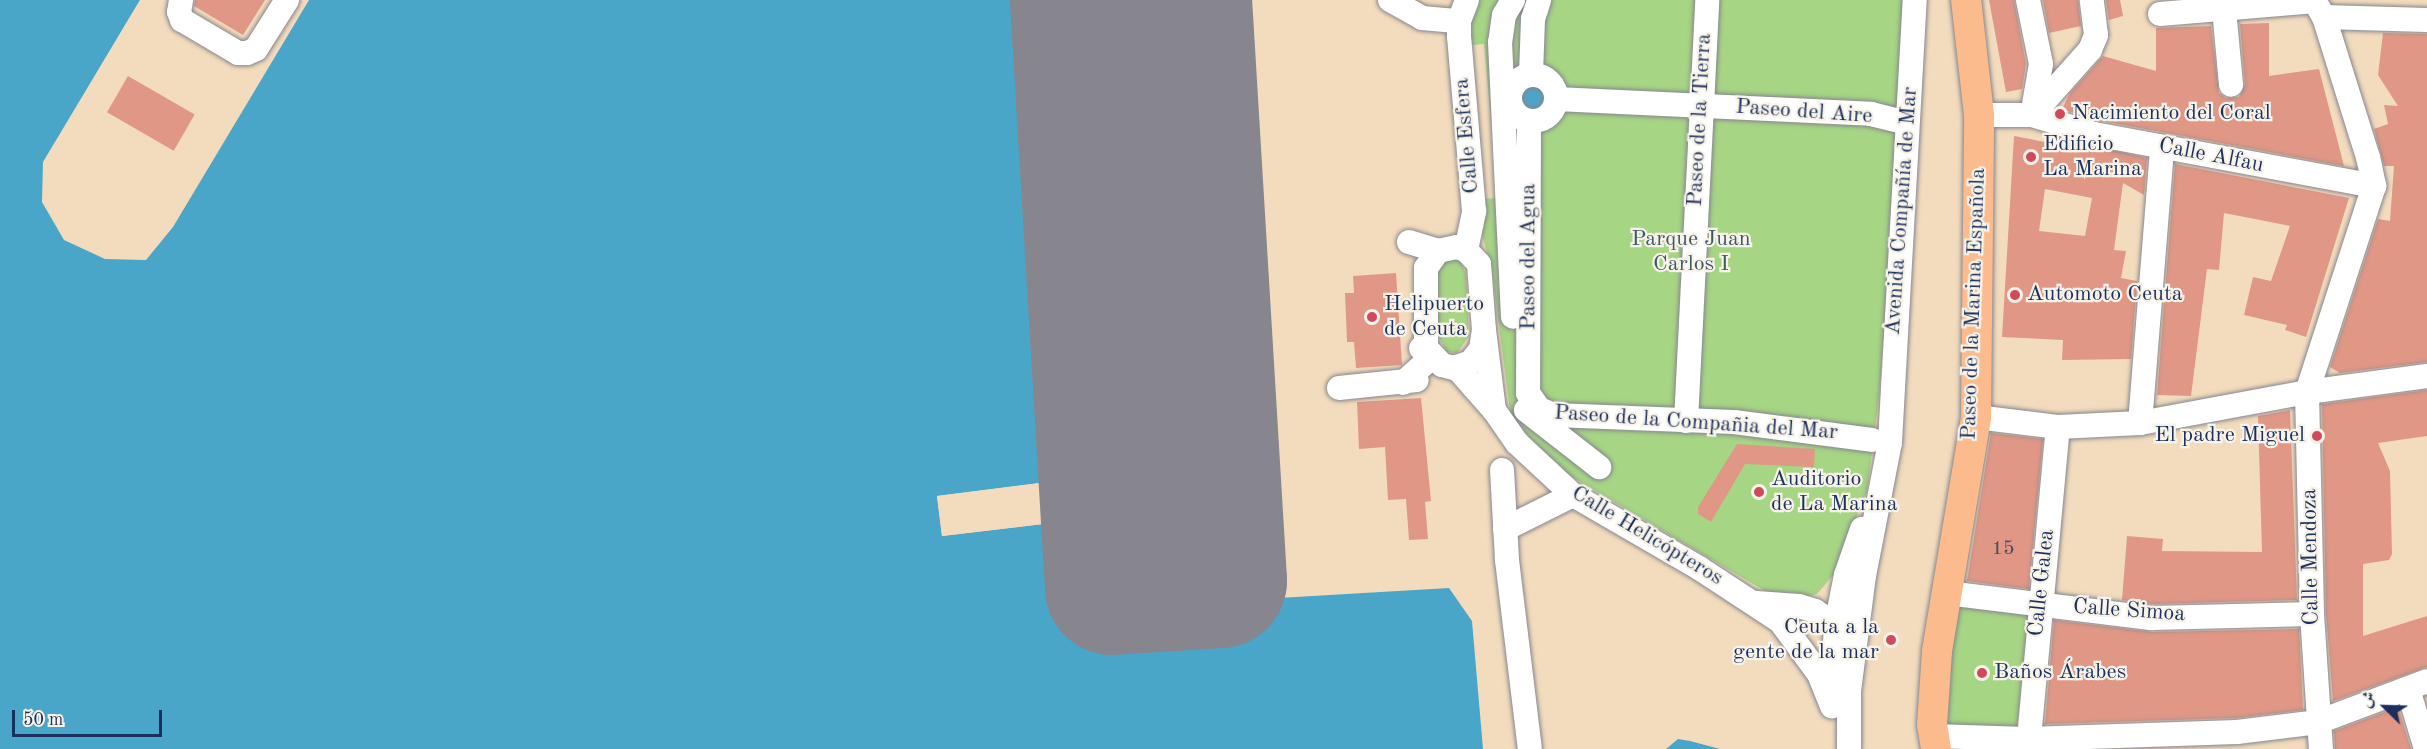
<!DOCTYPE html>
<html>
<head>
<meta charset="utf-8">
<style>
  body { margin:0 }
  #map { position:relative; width:2427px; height:749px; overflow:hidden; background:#f3dcbd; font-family:"Old Standard TT",Amiri,serif }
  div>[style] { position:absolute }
  .green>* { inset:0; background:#a6d584; transform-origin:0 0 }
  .water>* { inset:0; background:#4aa6c8 }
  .round { border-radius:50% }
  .pier>* { inset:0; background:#f3dcbd }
  .runway>* { height:135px; margin:-67.5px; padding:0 67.5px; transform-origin:67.5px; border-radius:67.5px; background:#87868e }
  .building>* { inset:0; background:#e09786; transform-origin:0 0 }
  .roads { filter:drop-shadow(0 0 2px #87868e) drop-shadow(0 0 2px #87868e) }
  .minor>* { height:24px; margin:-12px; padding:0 12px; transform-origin:12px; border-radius:12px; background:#fff }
  .minor>.ring { margin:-12px; padding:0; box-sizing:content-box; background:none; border:24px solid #fff; border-radius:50% }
  .major>* { height:30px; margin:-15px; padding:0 15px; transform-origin:15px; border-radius:15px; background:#fbbb8d }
  .dots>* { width:16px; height:16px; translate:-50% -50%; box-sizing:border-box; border:3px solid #f7f3e8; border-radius:50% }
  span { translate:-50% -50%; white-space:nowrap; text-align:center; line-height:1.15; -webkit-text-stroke:4.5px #f7f3e8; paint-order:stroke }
  .number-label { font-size:20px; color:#4c4968 }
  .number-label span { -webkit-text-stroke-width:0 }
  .street-label { font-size:22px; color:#1b2f5e }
  .poi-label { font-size:22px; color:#1b2f5e }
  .left { translate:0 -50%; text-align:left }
  .right { translate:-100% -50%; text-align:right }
  .park-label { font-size:22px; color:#3e5868 }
  .north { position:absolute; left:2355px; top:677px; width:60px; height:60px; -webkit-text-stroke:4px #f7f3e8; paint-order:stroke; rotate:293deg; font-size:16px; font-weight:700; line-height:24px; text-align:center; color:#1b2f5e }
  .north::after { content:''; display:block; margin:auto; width:21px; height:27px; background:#1b2f5e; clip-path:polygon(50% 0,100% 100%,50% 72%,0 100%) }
  .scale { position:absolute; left:12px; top:710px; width:150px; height:27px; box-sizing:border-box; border:3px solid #1b2f5e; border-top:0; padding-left:8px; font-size:18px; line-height:21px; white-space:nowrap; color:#1b2f5e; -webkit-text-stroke:4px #f7f3e8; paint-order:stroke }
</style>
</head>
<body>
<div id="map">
  <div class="green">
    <i style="clip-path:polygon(1475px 0,1911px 0,1879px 397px,1867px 490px,1835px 573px,1817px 594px,1805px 597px,1770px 594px,1562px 471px,1511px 418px,1492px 271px,1481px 231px,1482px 199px,1498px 198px,1484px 44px,1473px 45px,1469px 39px)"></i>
    <i style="clip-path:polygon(1449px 257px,1461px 262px,1466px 274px,1469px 336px,1457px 353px,1447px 352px,1439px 337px,1435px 278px,1442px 259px)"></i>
    <i style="left:1956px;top:602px;width:76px;height:131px;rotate:7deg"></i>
  </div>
  <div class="water">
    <i style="clip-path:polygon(0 0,140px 0,43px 162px,42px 202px,64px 240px,105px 259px,146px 260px,173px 227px,309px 0,1061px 0,1088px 477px,937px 496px,942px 536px,1093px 518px,1098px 605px,1105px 608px,1449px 588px,1472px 621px,1483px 749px,0 749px)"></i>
    <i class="round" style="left:1514px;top:80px;width:36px;height:36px"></i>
    <i style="clip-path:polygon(1678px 739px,1690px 741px,1720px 749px,1666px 749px)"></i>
  </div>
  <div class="pier">
    <i style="clip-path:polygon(140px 0,81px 105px,78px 105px)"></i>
    <i style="clip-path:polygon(1088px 477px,940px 499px,944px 533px,1093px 518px,942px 536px,937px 496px)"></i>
  </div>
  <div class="runway">
    <i style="left:1077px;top:0;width:588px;rotate:86.59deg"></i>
    <i style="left:1112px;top:587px;width:107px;rotate:-3.7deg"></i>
    <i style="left:1219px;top:580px;width:581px;rotate:-93.45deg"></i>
  </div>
  <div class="building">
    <i style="clip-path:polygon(195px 0,265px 0,243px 35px,194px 6px)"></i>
    <i style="clip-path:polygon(1989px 0,2014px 0,2026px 64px,2022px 89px,2006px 92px)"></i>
    <i style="clip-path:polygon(2043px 0,2078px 0,2081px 26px,2049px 33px)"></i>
    <i style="clip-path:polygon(2106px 0,2120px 0,2123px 16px,2109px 20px)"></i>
    <i style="clip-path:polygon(2269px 23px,2269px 76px,2319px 69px,2344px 166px,2097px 120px,2062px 109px,2070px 93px,2103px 56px,2156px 71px,2156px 28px,2211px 26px,2219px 93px,2226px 98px,2239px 97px,2245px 84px,2240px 24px)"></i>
    <i style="clip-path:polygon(2383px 33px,2427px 34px,2427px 362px,2340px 373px,2330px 367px,2378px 219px,2390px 221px,2394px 166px,2384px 166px,2374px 129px,2388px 124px,2384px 105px,2398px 106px,2378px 75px)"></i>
    <i style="left:128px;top:76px;width:77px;height:42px;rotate:30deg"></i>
    <i style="clip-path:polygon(evenodd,2049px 135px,2147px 158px,2144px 195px,2123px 183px,2114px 250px,2126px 251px,2121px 278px,2137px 281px,2131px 359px,2062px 360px,2063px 340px,2002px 337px,2014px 136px,2045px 142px,2049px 135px,2045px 189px,2092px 198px,2085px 236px,2039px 231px,2045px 189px)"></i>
    <i style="clip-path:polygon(2175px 164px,2349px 198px,2306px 337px,2285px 330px,2287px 325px,2244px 315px,2253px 277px,2271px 281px,2290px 226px,2224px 213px,2219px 270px,2207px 269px,2191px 396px,2157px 395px)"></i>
    <i style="clip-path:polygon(1396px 273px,1402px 365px,1356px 368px,1354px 342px,1347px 342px,1345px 293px,1354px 293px,1353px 276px)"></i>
    <i style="clip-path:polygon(2427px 390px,2427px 436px,2378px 443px,2390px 471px,2392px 554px,2389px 560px,2363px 564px,2363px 636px,2427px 616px,2427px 667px,2333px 701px,2326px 613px,2322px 404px)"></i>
    <i style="clip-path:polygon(1421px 398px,1431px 501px,1425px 502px,1428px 539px,1409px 540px,1406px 499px,1388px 500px,1385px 447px,1359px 449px,1357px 402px)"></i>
    <i style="clip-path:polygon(2290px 410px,2297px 600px,2153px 604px,2122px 600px,2127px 536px,2163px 539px,2162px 551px,2262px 552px,2258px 416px)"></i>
    <i style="clip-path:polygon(1991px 433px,2043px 439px,2029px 589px,1967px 581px)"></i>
    <i style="clip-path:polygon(1737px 444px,1815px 449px,1814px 467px,1745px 464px,1711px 522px,1698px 514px,1698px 507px)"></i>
    <i style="clip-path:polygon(2054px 620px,2152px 632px,2299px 629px,2303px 710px,2236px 718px,2045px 724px)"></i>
    <i style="clip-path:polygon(2398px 707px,2411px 749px,2335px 749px,2334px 731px)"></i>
  </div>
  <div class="roads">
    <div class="minor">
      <i style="left:181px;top:0;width:12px;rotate:99deg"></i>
      <i style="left:179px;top:12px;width:9px;rotate:69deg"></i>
      <i style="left:182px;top:20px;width:65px;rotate:30.5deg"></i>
      <i style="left:238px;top:53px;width:9px"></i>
      <i style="left:247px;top:53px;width:10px;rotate:-24deg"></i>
      <i style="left:256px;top:49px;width:58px;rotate:-57.7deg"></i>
      <i style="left:1390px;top:0;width:37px;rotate:29deg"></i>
      <i style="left:1422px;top:18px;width:37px;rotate:5deg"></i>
      <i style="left:1513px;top:0;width:17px;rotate:121deg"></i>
      <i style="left:1504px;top:15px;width:27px;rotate:98deg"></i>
      <i style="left:1500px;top:42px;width:275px;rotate:87.3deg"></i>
      <i style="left:2028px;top:0;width:65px;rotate:78.5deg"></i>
      <i style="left:2041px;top:64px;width:47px;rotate:99.9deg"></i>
      <i style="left:2314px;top:0;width:20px;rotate:60deg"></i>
      <i style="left:2324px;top:17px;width:147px;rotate:72.6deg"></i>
      <i style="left:2368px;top:157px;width:30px;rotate:78deg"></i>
      <i style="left:2374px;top:186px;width:217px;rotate:108deg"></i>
      <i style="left:2307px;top:392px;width:222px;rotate:88.7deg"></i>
      <i style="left:2312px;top:614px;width:135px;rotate:86.2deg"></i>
      <i style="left:2224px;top:9px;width:76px;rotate:84.7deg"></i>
      <i style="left:2160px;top:14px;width:156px;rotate:-4.8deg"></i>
      <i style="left:2324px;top:17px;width:103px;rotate:1.7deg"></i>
      <i style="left:1531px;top:74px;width:55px;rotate:-87.9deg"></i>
      <i style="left:1533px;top:19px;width:20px;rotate:-72deg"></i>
      <i class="ring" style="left:1510px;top:75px;width:22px;height:22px"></i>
      <i style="left:1556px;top:99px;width:315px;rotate:2.7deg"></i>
      <i style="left:1871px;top:114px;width:36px;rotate:14deg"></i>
      <i style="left:1979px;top:115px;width:53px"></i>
      <i style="left:2032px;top:115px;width:65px;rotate:17deg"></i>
      <i style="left:2094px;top:134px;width:285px;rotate:10.5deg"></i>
      <i style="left:2032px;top:115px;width:87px;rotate:-48.3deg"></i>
      <i style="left:2090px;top:50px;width:16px;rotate:-68deg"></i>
      <i style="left:2096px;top:35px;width:35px;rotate:-97deg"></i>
      <i style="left:1529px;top:121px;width:272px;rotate:90.2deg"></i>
      <i style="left:1528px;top:393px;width:19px;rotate:55deg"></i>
      <i style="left:1539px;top:409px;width:16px;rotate:22deg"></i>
      <i style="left:1554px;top:415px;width:180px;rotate:2.2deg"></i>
      <i style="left:1734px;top:422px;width:139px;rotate:7.4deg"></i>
      <i style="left:1409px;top:242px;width:30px;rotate:17deg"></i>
      <i style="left:1457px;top:247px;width:9px;rotate:18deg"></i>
      <i style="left:1466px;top:250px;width:19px;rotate:47deg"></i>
      <i style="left:1479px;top:264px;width:66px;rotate:85.7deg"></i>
      <i style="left:1484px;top:330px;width:19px;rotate:99deg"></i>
      <i style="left:1481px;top:349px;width:16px;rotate:128deg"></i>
      <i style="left:1471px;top:362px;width:18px;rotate:161deg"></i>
      <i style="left:1454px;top:368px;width:12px;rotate:-166deg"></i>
      <i style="left:1442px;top:365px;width:23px;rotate:-133deg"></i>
      <i style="left:1426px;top:348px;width:80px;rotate:-90deg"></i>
      <i style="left:1426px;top:268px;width:21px;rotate:-55deg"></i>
      <i style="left:1438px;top:251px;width:19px;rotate:-12deg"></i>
      <i style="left:1466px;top:250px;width:40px;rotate:-78deg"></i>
      <i style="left:1474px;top:211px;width:175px;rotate:-94.9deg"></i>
      <i style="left:1459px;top:37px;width:16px;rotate:-90deg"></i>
      <i style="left:1459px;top:21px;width:22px;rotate:-69deg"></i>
      <i style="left:1484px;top:330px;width:81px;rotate:82.9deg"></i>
      <i style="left:1494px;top:410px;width:40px;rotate:55.1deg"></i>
      <i style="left:1517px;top:443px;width:76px;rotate:42.9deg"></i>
      <i style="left:1573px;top:495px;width:146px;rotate:30.1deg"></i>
      <i style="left:1699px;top:568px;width:97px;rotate:33.2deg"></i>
      <i style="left:1780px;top:621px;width:66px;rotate:53.7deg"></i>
      <i style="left:1819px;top:674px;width:35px;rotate:68deg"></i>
      <i style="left:1456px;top:367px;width:57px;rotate:48.5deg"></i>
      <i style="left:1403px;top:383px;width:39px;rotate:-42deg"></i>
      <i style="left:1432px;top:357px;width:14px;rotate:-141deg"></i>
      <i style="left:1339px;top:388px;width:78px;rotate:-5.9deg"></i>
      <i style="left:1526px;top:410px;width:93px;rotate:38deg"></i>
      <i style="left:1976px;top:417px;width:83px;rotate:7deg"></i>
      <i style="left:2058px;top:427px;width:82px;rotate:-2.8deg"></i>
      <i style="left:2140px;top:423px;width:170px;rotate:-10.5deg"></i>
      <i style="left:2307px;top:392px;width:121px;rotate:-7.6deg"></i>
      <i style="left:1686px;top:421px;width:422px;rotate:-87.1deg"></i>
      <i style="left:2140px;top:423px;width:277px;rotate:-85.4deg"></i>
      <i style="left:1502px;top:470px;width:90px;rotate:86.8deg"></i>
      <i style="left:1507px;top:560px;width:190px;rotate:83.1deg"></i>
      <i style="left:1505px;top:529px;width:76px;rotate:-26.6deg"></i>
      <i style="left:1947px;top:593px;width:207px;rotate:7deg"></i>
      <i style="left:2152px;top:618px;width:160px;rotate:-1.4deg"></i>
      <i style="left:1756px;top:603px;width:43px;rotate:4deg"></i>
      <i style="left:1799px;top:606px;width:17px;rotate:17deg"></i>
      <i style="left:1815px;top:611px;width:25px;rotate:34deg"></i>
      <i style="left:1836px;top:625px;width:15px;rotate:79deg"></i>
      <i style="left:2408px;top:689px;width:63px;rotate:73.3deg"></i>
      <i style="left:1832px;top:697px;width:72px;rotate:-86.8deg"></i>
      <i style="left:1836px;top:625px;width:51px;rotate:-78.7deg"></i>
      <i style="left:1846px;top:575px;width:49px;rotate:-70.8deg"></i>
      <i style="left:1934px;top:736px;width:93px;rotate:1.8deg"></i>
      <i style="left:2027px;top:739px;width:210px;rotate:-1.9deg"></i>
      <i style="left:2237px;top:732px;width:82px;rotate:-7deg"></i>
      <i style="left:2318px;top:722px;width:116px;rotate:-20.6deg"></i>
      <i style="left:1849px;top:749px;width:58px;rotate:-90deg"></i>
      <i style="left:1849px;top:691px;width:116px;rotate:-82.6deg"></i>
      <i style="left:1864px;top:576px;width:136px;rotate:-79deg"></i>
      <i style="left:1890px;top:442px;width:443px;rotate:-86.8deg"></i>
      <i style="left:2028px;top:749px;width:323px;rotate:-84.7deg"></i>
    </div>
    <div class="major">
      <i style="left:1936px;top:749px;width:24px;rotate:-99deg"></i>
      <i style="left:1932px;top:725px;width:74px;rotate:-86.1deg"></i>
      <i style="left:1937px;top:651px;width:237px;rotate:-80.5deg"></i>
      <i style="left:1976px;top:417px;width:302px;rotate:-89.4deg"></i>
      <i style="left:1979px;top:115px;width:116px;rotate:-96.4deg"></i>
    </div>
  </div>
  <div class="dots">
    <i style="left:2060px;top:114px;background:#d1495b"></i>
    <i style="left:2031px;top:157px;background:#d1495b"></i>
    <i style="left:2015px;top:295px;background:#d1495b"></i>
    <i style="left:1372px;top:317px;background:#d1495b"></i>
    <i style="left:2317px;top:436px;background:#d1495b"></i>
    <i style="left:1759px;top:492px;background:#d1495b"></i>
    <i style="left:1891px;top:640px;background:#d1495b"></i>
    <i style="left:1982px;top:673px;background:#d1495b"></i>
  </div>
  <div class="number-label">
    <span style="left:2003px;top:549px">15</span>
  </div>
  <div class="street-label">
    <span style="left:1804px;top:112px;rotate:4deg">Paseo del Aire</span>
    <span style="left:1700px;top:120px;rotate:-87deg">Paseo de la Tierra</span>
    <span style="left:1467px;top:136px;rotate:-95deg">Calle Esfera</span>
    <span style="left:2211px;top:156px;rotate:11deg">Calle Alfau</span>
    <span style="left:1902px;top:211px;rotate:-86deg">Avenida Compañía de Mar</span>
    <span style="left:1529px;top:257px;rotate:-90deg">Paseo del Agua</span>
    <span style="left:1974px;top:304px;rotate:-88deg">Paseo de la Marina Española</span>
    <span style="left:1696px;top:423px;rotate:4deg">Paseo de la Compañia del Mar</span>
    <span style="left:1647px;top:536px;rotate:31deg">Calle Helicópteros</span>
    <span style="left:2311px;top:557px;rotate:-91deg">Calle Mendoza</span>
    <span style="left:2042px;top:583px;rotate:-84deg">Calle Galea</span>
    <span style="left:2129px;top:611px;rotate:4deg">Calle Simoa</span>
  </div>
  <div class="poi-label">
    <span class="left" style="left:2072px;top:114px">Nacimiento del Coral</span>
    <span class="left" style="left:2043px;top:157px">Edificio<br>La Marina</span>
    <span class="left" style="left:2027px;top:295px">Automoto Ceuta</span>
    <span class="left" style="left:1384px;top:317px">Helipuerto<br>de Ceuta</span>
    <span class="right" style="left:2305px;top:436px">El padre Miguel</span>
    <span class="left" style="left:1771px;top:492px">Auditorio<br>de La Marina</span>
    <span class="right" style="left:1879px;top:640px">Ceuta a la<br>gente de la mar</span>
    <span class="left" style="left:1994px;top:673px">Baños Árabes</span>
  </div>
  <div class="park-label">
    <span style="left:1691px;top:252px">Parque Juan<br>Carlos I</span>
  </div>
  <div class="north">ش</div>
  <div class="scale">50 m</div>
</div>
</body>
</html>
